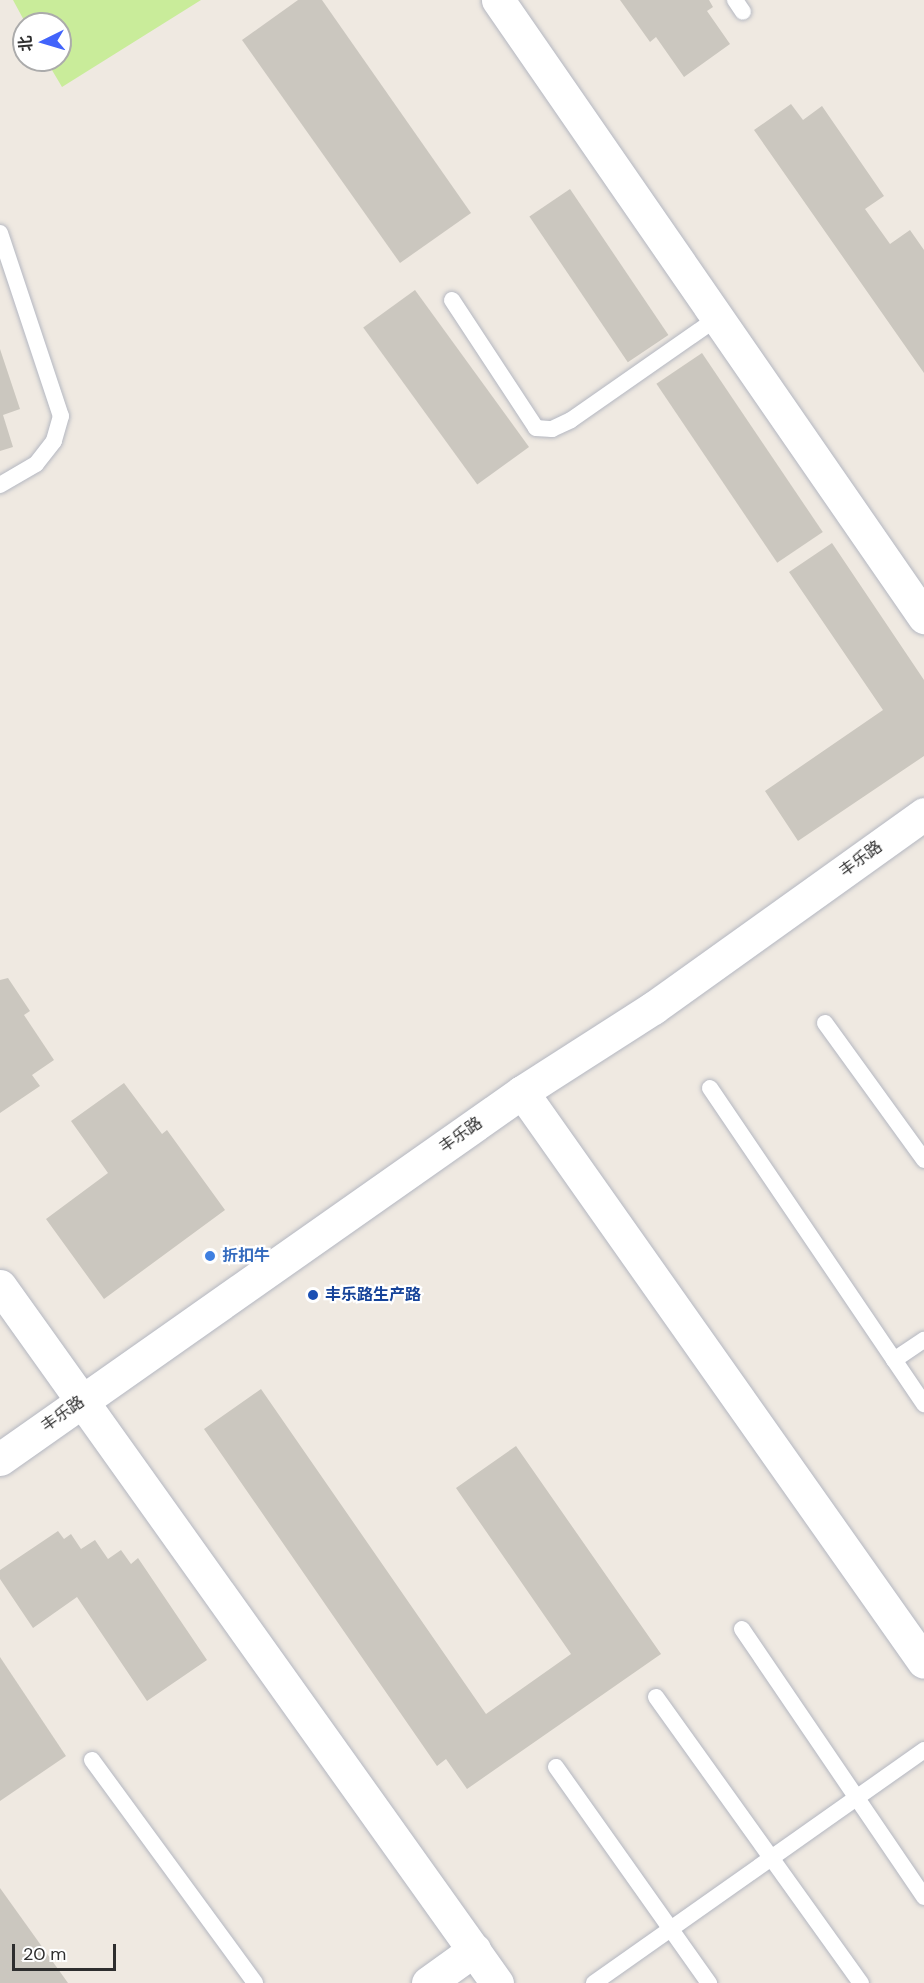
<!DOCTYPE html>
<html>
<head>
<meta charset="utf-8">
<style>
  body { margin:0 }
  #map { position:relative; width:924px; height:1983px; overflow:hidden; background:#efe9e1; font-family:"DM Sans","Noto Sans SC",sans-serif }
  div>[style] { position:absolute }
  .pitch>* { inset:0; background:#c9ec9a }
  .building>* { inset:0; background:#cbc7bf; transform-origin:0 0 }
  .roads { filter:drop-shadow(0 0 2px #b4b7c1) drop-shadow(0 0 2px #b4b7c1) }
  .service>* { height:16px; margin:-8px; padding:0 8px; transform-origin:8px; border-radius:8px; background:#fff }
  .minor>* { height:33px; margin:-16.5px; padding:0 16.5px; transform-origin:16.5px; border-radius:16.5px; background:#fff }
  .dots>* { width:16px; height:16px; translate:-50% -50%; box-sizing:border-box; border:3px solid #fff; border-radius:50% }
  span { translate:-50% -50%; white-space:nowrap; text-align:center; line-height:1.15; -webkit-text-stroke:4.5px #fff; paint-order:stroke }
  .street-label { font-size:16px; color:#2e2e2e }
  .shop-label { font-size:16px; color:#366cbe; font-weight:700 }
  .left { translate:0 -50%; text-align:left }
  .transit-label { font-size:16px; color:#164399; font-weight:700 }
  .north { position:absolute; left:12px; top:12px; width:60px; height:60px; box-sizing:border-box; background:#fff; border:2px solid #ababab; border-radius:50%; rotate:265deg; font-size:16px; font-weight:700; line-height:24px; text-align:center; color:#2e2e2e }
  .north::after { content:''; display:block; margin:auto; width:21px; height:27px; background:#4264fb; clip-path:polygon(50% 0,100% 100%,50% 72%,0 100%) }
  .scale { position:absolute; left:12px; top:1944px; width:104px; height:27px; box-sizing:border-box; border:3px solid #2e2e2e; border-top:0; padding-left:8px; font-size:18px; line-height:21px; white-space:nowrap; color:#2e2e2e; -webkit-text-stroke:4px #fff; paint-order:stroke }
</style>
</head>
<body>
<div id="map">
  <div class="pitch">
    <i style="clip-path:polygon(13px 0,201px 0,62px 87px,46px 60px,60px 60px,60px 24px,26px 24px)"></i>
  </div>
  <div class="building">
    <i style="clip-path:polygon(298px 0,322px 0,471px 213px,400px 263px,242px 40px)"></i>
    <i style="clip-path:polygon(620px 0,709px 0,713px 7px,707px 11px,730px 44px,684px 77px,656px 37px,650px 42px)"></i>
    <i style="clip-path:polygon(791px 104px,803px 120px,822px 106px,884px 196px,865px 209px,890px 244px,910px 230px,924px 250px,924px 373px,754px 130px)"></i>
    <i style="left:570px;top:189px;width:176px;height:49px;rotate:56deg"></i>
    <i style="left:415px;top:290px;width:194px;height:64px;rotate:54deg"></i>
    <i style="clip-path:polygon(0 349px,20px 409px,3px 415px,13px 447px,0 451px)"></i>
    <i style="left:702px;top:353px;width:216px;height:55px;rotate:56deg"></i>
    <i style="clip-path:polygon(832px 543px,924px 680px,924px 756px,798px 841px,765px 791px,883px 710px,789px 572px)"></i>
    <i style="clip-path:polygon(8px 978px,30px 1011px,24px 1015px,54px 1060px,32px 1075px,40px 1086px,0 1113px,0 980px)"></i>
    <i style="clip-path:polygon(124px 1083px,162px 1134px,167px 1130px,225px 1210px,104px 1299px,46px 1219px,108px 1173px,71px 1121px)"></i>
    <i style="clip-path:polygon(261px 1389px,486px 1714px,571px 1654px,456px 1488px,516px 1446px,661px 1654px,467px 1789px,446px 1759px,437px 1766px,204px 1429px)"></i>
    <i style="clip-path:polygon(58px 1531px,64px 1539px,71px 1534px,81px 1549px,95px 1540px,108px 1559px,121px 1550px,131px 1564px,138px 1558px,207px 1660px,147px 1701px,77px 1597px,33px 1628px,0 1579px,0 1570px)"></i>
    <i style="clip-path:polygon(0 1657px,66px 1756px,0 1801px)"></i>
    <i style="clip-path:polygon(0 1888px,68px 1983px,0 1983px)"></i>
  </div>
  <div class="roads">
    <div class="service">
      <i style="left:735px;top:0;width:14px;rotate:56deg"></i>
      <i style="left:0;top:233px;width:193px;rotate:71.6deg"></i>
      <i style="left:61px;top:416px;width:26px;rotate:106deg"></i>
      <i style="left:54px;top:441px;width:29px;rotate:128deg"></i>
      <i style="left:36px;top:464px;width:42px;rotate:149.7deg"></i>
      <i style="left:452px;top:300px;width:153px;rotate:56.7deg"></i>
      <i style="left:536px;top:428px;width:16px;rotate:4deg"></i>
      <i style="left:552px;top:429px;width:21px;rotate:-25deg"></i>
      <i style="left:571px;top:420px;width:178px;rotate:-34.9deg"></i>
      <i style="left:825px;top:1023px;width:169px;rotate:54.1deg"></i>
      <i style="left:710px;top:1088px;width:382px;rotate:55.9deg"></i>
      <i style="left:894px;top:1360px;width:36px;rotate:-34deg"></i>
      <i style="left:742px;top:1629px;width:324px;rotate:55.8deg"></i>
      <i style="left:656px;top:1697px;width:352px;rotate:54.4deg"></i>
      <i style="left:92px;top:1760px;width:276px;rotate:53.8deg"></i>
      <i style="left:556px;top:1767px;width:265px;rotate:54.7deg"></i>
      <i style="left:594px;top:1983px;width:404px;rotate:-35.2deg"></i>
    </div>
    <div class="minor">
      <i style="left:498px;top:0;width:750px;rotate:55.38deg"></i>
      <i style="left:522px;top:1092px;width:697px;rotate:54.81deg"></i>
      <i style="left:0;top:1286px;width:856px;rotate:54.51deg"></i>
      <i style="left:0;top:1459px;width:638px;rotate:-35.11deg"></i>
      <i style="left:522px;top:1092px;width:156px;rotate:-32.7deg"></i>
      <i style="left:653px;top:1008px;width:333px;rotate:-35.6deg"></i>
      <i style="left:428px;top:1983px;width:57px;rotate:-35.7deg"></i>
    </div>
  </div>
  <div class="dots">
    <i style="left:210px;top:1256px;background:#3f7fe0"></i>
    <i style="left:313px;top:1295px;background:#1a4fb4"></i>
  </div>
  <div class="street-label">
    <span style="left:861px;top:859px;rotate:-36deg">丰乐路</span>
    <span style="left:461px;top:1135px;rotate:-35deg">丰乐路</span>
    <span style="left:63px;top:1414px;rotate:-35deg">丰乐路</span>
  </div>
  <div class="shop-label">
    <span class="left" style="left:222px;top:1256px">折扣牛</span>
  </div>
  <div class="transit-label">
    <span class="left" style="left:325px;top:1295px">丰乐路生产路</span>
  </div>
  <div class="north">北</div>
  <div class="scale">20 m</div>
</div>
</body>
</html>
